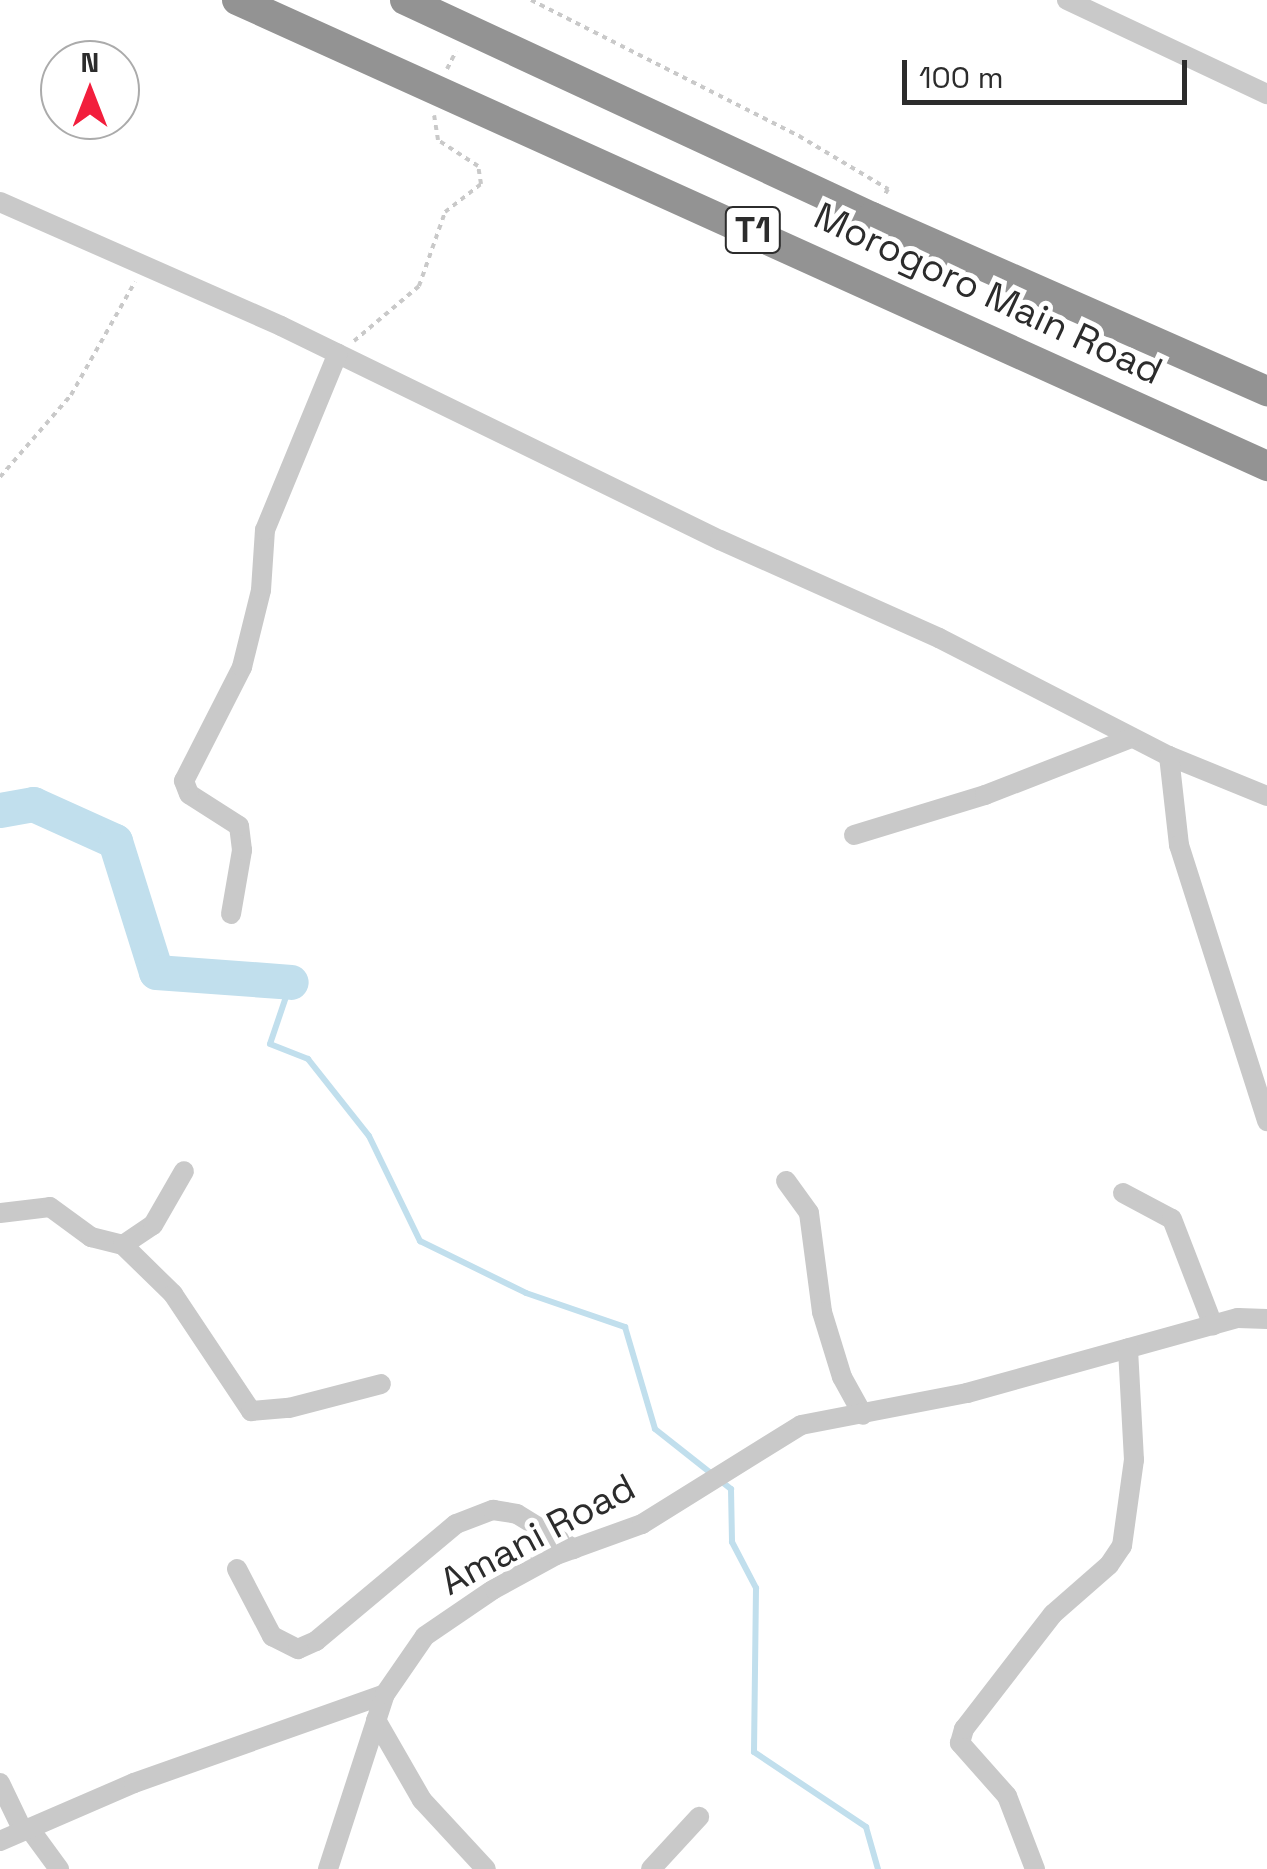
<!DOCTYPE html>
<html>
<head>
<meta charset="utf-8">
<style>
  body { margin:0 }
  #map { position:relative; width:1267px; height:1869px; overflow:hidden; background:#fff; font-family:"Space Grotesk",sans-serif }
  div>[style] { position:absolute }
  .stream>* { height:6px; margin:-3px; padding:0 3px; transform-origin:3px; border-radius:3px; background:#c1dfed }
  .river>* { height:35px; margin:-17.5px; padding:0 17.5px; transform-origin:17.5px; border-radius:17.5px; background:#c1dfed }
  .path>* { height:4px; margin-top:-2px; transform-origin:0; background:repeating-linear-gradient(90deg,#c9c9c9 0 5px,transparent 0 10px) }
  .minor>* { height:20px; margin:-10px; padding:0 10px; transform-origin:10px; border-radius:10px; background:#c9c9c9 }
  .highway>* { height:30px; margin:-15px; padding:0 15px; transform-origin:15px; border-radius:15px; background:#939393 }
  span { translate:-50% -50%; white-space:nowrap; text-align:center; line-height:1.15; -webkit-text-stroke:10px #fff; paint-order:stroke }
  .shield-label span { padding:2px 8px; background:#fff; border:2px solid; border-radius:8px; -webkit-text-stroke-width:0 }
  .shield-label { font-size:35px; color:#2c2c2c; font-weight:700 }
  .street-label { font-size:38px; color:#2c2c2c }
  .north { position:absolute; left:40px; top:40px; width:100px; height:100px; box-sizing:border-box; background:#fff; border:2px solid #ababab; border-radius:50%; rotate:0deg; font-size:28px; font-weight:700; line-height:40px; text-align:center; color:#2c2c2c }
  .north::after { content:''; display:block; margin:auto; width:35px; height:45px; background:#f21e3c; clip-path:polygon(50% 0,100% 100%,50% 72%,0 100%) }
  .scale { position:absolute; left:902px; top:60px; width:285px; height:45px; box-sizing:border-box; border:5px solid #2c2c2c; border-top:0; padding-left:12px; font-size:30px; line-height:35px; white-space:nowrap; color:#2c2c2c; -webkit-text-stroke:8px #fff; paint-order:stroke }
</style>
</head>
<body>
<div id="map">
  <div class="stream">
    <i style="left:291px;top:982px;width:65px;rotate:108.7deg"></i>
    <i style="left:270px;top:1044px;width:41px;rotate:21.5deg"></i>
    <i style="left:308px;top:1059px;width:98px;rotate:51.6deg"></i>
    <i style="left:369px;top:1136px;width:117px;rotate:64.1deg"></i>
    <i style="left:420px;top:1241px;width:118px;rotate:26.1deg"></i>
    <i style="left:526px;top:1293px;width:105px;rotate:19deg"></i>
    <i style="left:625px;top:1327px;width:106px;rotate:73.6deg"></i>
    <i style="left:655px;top:1429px;width:97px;rotate:38.3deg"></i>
    <i style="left:731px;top:1489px;width:53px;rotate:88.9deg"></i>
    <i style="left:732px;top:1542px;width:52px;rotate:62.4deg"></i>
    <i style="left:756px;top:1588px;width:164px;rotate:90.7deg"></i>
    <i style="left:754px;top:1752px;width:135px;rotate:33.8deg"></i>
    <i style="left:866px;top:1827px;width:44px;rotate:74.1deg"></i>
  </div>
  <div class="river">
    <i style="left:0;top:810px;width:34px;rotate:-10deg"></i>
    <i style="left:33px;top:804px;width:90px;rotate:24.3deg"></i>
    <i style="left:115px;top:841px;width:137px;rotate:72.6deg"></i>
    <i style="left:156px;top:972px;width:135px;rotate:4.2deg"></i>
  </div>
  <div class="path">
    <i style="left:531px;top:0;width:301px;rotate:26.9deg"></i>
    <i style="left:799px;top:136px;width:104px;rotate:30.8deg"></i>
    <i style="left:888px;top:189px;width:8px;rotate:120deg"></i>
    <i style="left:447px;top:69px;width:20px;rotate:-63deg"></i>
    <i style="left:354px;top:341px;width:85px;rotate:-40.2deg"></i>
    <i style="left:419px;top:286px;width:78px;rotate:-70.6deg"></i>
    <i style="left:445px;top:212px;width:46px;rotate:-37.9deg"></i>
    <i style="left:481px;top:184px;width:18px;rotate:-99deg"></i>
    <i style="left:478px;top:166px;width:48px;rotate:-147deg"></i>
    <i style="left:438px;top:140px;width:25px;rotate:-99deg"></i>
    <i style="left:0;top:477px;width:108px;rotate:-49.1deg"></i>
    <i style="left:71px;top:395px;width:130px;rotate:-60.5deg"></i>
  </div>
  <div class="minor">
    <i style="left:1067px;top:0;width:221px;rotate:25.2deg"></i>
    <i style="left:0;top:202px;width:307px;rotate:23.8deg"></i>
    <i style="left:281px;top:326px;width:488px;rotate:26deg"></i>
    <i style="left:720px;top:540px;width:240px;rotate:24.1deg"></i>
    <i style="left:939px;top:638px;width:259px;rotate:27.2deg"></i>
    <i style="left:1169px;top:756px;width:106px;rotate:22.2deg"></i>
    <i style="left:1169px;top:756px;width:90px;rotate:83.6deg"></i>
    <i style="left:1179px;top:845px;width:290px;rotate:72.3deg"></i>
    <i style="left:854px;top:835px;width:137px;rotate:-17deg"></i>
    <i style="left:985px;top:795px;width:157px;rotate:-21.3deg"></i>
    <i style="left:231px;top:914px;width:65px;rotate:-80.2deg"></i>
    <i style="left:242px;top:850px;width:24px;rotate:-97deg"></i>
    <i style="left:239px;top:826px;width:59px;rotate:-147.4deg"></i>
    <i style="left:189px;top:794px;width:14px;rotate:-111deg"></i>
    <i style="left:184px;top:781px;width:128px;rotate:-63deg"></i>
    <i style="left:242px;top:667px;width:79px;rotate:-76.1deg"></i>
    <i style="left:261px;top:590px;width:60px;rotate:-86.2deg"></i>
    <i style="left:265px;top:530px;width:191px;rotate:-67.6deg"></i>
    <i style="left:786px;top:1181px;width:39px;rotate:54deg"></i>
    <i style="left:809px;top:1213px;width:100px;rotate:82.5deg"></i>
    <i style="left:822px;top:1312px;width:68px;rotate:72.9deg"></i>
    <i style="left:842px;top:1377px;width:43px;rotate:61.1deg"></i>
    <i style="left:1123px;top:1193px;width:55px;rotate:28deg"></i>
    <i style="left:1172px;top:1219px;width:114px;rotate:68.9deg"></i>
    <i style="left:0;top:1213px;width:50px;rotate:-6.8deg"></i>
    <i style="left:50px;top:1207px;width:51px;rotate:36.2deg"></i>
    <i style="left:91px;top:1237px;width:33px;rotate:14deg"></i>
    <i style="left:123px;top:1245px;width:36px;rotate:-34deg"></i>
    <i style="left:153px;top:1225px;width:62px;rotate:-60.1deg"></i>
    <i style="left:123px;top:1245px;width:70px;rotate:44.4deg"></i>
    <i style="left:173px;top:1294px;width:141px;rotate:56.3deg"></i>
    <i style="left:251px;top:1411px;width:38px;rotate:-5deg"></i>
    <i style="left:289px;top:1408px;width:95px;rotate:-14.6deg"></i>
    <i style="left:237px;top:1569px;width:76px;rotate:62.4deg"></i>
    <i style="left:272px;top:1636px;width:29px;rotate:27deg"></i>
    <i style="left:298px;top:1649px;width:20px;rotate:-24deg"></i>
    <i style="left:316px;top:1641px;width:182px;rotate:-39.9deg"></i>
    <i style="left:456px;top:1524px;width:40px;rotate:-21deg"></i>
    <i style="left:493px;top:1510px;width:24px;rotate:9deg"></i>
    <i style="left:517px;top:1514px;width:67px;rotate:31.6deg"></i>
    <i style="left:376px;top:1720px;width:92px;rotate:60.1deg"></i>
    <i style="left:422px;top:1800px;width:94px;rotate:47.2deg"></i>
    <i style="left:0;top:1783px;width:53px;rotate:64.4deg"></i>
    <i style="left:29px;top:1828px;width:51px;rotate:53.8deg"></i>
    <i style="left:0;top:1841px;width:146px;rotate:-23.4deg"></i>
    <i style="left:134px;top:1783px;width:266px;rotate:-19.5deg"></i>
    <i style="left:328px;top:1869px;width:184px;rotate:-72deg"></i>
    <i style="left:385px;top:1694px;width:70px;rotate:-55.4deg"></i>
    <i style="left:425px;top:1636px;width:83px;rotate:-34.3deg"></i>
    <i style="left:494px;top:1589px;width:71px;rotate:-28.7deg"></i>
    <i style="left:556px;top:1555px;width:91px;rotate:-19.8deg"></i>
    <i style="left:642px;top:1524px;width:187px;rotate:-31.9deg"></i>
    <i style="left:801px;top:1425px;width:169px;rotate:-10.9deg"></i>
    <i style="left:967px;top:1393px;width:281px;rotate:-15.5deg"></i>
    <i style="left:1238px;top:1318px;width:29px;rotate:2deg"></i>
    <i style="left:651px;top:1869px;width:71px;rotate:-47.3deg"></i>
    <i style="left:1035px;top:1869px;width:78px;rotate:-111deg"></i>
    <i style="left:1007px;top:1796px;width:71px;rotate:-131.6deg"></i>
    <i style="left:960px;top:1743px;width:15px;rotate:-74deg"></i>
    <i style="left:964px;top:1729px;width:145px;rotate:-52.3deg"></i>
    <i style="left:1053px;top:1614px;width:74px;rotate:-41.2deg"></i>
    <i style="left:1109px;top:1565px;width:23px;rotate:-56deg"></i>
    <i style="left:1122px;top:1546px;width:87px;rotate:-82.1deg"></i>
    <i style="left:1134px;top:1460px;width:112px;rotate:-93.1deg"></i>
  </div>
  <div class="highway">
    <i style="left:237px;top:0;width:1131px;rotate:24.34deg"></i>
    <i style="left:405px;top:0;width:515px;rotate:24.92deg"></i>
    <i style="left:872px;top:217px;width:432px;rotate:23.8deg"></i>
  </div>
  <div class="shield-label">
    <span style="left:753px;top:230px">T1</span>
  </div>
  <div class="street-label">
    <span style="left:988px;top:294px;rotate:25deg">Morogoro Main Road</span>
    <span style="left:538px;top:1535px;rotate:-28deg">Amani Road</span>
  </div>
  <div class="north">N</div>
  <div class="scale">100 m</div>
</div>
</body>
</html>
